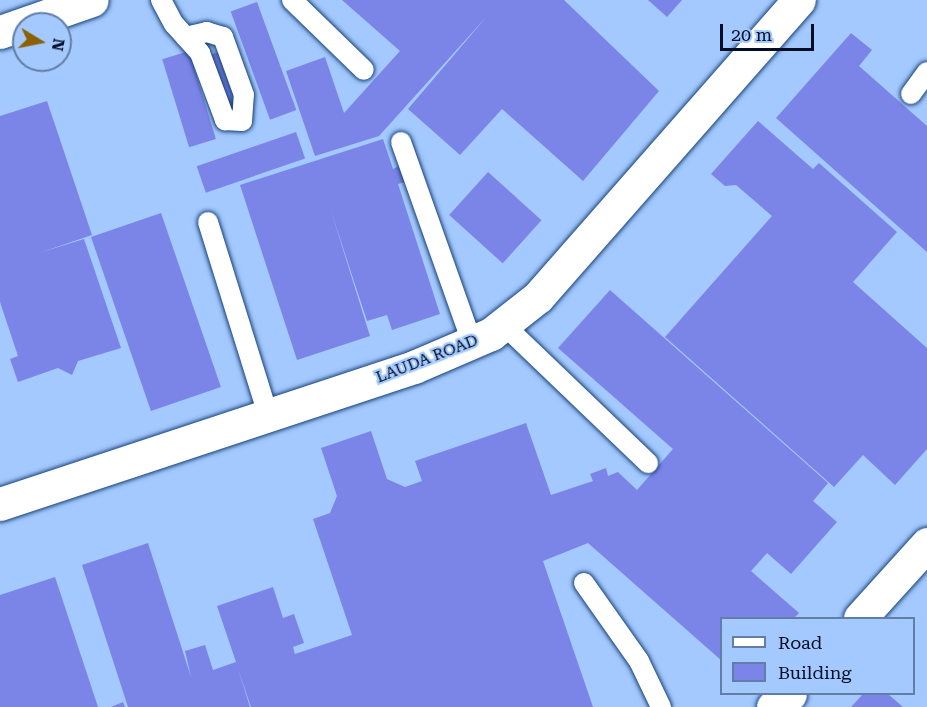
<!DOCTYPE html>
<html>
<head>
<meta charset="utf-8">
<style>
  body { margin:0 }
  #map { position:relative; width:927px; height:707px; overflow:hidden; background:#a3c9fe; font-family:"Roboto Serif",serif }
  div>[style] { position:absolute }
  .building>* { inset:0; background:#7b85e8; transform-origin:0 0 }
  .roads { filter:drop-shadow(0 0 2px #17417a) drop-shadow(0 0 2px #17417a) }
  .lane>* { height:20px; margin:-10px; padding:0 10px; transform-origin:10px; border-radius:10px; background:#fff }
  .street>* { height:33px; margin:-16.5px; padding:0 16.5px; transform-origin:16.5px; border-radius:16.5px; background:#fff }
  span { translate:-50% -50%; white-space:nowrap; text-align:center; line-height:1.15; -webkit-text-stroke:4.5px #a3c9fe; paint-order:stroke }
  .street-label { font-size:16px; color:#010d24 }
  .legend { position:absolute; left:720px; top:617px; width:195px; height:78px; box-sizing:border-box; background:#a3c9fe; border:2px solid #627ea7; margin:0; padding:8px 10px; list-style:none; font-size:18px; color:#010d24 }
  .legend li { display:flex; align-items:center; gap:12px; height:30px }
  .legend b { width:30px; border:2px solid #627ea7 }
  .north { position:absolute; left:12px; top:12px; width:60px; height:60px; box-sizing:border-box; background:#a3c9fe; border:2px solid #627ea7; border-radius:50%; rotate:100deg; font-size:16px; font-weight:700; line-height:24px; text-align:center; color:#010d24 }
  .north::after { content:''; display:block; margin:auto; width:21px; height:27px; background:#8c6004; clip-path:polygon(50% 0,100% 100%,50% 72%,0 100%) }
  .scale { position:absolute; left:720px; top:24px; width:94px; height:27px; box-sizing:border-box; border:3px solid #010d24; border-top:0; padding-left:8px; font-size:18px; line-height:21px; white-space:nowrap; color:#010d24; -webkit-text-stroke:4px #a3c9fe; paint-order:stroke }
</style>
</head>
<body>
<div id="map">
  <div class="building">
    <i style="clip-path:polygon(342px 0,564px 0,659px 91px,583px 181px,502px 109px,460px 155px,408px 109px,488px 15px,379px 136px,315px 156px,286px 71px,325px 57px,344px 113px,400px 51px)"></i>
    <i style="clip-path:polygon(648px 0,682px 0,667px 17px)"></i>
    <i style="left:257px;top:2px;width:115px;height:28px;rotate:70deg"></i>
    <i style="clip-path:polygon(851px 33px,872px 50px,859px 66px,927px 126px,927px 252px,776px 118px)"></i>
    <i style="left:189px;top:51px;width:92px;height:28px;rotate:73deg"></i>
    <i style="left:221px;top:51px;width:58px;height:12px;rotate:71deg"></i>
    <i style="clip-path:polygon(47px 101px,92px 235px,39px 253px,84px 239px,121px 348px,78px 361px,72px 375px,58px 368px,18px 382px,10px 359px,18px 356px,0 302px,0 116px)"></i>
    <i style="clip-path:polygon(758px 121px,813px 169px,819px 163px,897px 232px,853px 282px,927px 348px,927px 449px,895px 485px,863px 455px,834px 487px,665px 337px,772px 216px,736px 185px,725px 186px,711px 174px)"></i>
    <i style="left:296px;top:132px;width:28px;height:105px;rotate:71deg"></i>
    <i style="clip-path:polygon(383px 139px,393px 169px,399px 166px,405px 182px,398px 184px,440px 314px,392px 330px,387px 315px,367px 321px,331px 211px,370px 336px,297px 360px,240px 185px)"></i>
    <i style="left:488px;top:172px;width:72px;height:58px;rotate:42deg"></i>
    <i style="left:161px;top:213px;width:184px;height:74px;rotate:71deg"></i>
    <i style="clip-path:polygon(610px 290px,828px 483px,813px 501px,837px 522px,791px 574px,767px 553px,751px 571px,799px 613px,794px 618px,722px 618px,722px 661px,588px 543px,543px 561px,593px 707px,251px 707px,238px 669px,250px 707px,128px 707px,82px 565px,148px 543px,191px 677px,185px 651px,205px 645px,213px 670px,236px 662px,217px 606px,273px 587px,283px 618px,294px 614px,304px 643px,293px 647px,295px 654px,352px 635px,313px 519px,330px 513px,337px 496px,321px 448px,371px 431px,387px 479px,405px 487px,422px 481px,415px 461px,526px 423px,551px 495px,593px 481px,590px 474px,606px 468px,608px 476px,618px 472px,637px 490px,673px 449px,558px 348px)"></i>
    <i style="clip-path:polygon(55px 577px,98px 707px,0 707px,0 595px)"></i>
    <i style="clip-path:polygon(863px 694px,888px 694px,903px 707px,851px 707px)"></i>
    <i style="clip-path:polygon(123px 702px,125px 707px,111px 707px)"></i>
  </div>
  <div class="roads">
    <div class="lane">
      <i style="left:161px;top:0;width:27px;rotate:62deg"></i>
      <i style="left:174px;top:24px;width:39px;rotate:48deg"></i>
      <i style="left:200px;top:53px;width:72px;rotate:69.5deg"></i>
      <i style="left:225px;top:120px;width:17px;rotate:3deg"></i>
      <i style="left:242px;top:121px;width:26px;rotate:-86deg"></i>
      <i style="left:244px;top:95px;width:62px;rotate:-109.9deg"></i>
      <i style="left:223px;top:37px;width:17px;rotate:-163deg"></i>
      <i style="left:207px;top:32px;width:22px;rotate:167deg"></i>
      <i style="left:292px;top:0;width:100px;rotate:44.2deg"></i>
      <i style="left:911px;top:94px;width:27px;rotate:-54deg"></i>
      <i style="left:401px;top:142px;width:213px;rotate:70.5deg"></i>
      <i style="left:208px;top:222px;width:202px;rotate:72.7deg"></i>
      <i style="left:503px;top:324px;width:201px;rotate:43.8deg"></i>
      <i style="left:584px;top:583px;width:95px;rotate:54.8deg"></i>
      <i style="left:639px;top:661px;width:51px;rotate:64.4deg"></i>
    </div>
    <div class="street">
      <i style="left:0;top:32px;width:97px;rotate:-19.2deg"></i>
      <i style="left:0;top:504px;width:436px;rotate:-18.3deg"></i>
      <i style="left:414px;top:367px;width:84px;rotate:-23.2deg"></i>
      <i style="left:491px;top:334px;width:60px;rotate:-38.2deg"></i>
      <i style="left:538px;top:297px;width:395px;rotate:-48.7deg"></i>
      <i style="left:860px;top:618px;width:100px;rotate:-47.8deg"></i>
      <i style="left:773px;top:707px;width:21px;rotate:-37deg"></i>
    </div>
  </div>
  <div class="street-label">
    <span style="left:427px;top:359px;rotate:-21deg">LAUDA ROAD</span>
  </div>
  <ul class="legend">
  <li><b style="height:8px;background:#fff"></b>Road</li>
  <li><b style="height:16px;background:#7b85e8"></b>Building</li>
  </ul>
  <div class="north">N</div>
  <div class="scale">20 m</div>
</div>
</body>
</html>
